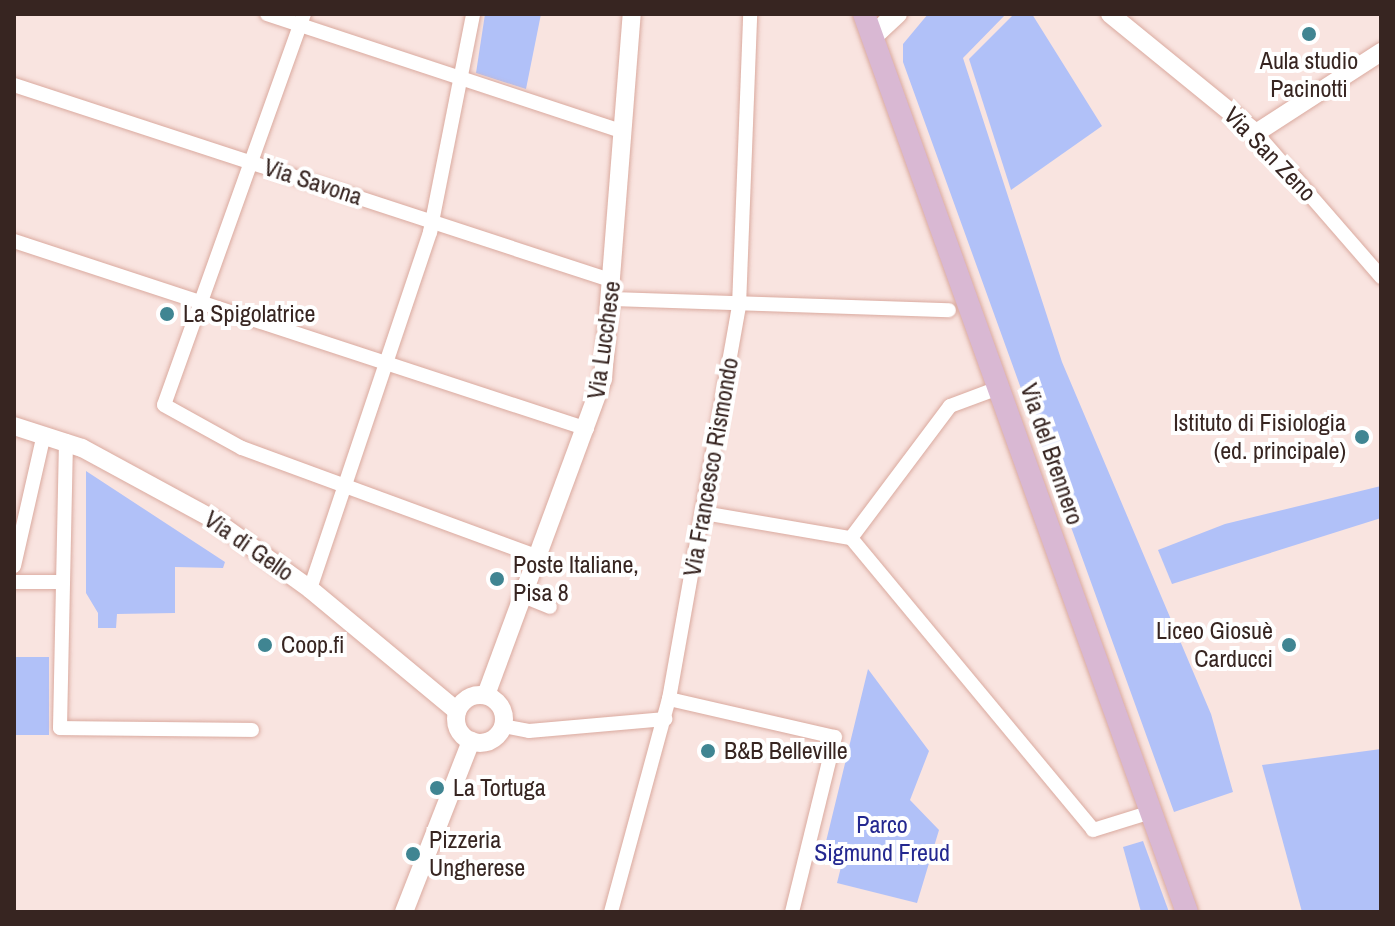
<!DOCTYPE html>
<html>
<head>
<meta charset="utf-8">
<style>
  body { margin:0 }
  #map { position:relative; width:1395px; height:926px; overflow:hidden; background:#f9e4e0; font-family:"Archivo Narrow",sans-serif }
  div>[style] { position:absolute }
  .green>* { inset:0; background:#b1c1f8; transform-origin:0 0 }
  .roads { filter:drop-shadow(0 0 2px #daaa9f) drop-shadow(0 0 2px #daaa9f) }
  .minor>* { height:14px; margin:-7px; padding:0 7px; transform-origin:7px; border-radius:7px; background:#fff }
  .tertiary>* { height:18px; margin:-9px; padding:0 9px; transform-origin:9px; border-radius:9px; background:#fff }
  .tertiary>.ring { margin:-9px; padding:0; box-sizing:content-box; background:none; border:18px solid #fff; border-radius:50% }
  .secondary>* { height:20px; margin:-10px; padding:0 10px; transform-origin:10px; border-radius:10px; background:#fff }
  .primary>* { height:22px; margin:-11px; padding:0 11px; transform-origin:11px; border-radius:11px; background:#d9b8d3 }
  .dots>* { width:22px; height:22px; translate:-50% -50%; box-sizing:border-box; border:4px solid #fff; border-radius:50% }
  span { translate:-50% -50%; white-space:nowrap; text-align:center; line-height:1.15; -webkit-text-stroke:8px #fff; paint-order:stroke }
  .poi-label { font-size:24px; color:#372521 }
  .left { translate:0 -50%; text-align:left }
  .right { translate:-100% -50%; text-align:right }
  .street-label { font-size:24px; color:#372521 }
  .park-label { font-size:24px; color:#242890 }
  .frame { position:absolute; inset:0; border:16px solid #372521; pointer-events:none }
</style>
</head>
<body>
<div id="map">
  <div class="green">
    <i style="clip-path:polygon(485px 14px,541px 14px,526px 89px,476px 73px)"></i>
    <i style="clip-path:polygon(928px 14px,1006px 14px,963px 58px,1062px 362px,1211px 714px,1233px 792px,1174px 812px,903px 62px,903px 44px)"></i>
    <i style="clip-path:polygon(1014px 14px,1032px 14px,1102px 126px,1011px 190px,969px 59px)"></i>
    <i style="clip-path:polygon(86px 471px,225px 562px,223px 568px,175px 567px,175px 613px,117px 614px,116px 628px,98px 628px,98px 613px,86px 593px)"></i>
    <i style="clip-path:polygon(1381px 486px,1381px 518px,1172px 584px,1158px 550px,1225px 524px)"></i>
    <i style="left:14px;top:657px;width:35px;height:78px"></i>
    <i style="clip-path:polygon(868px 669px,929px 751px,910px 800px,939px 830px,917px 903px,837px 883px,842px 863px,822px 858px)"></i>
    <i style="clip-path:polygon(1381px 749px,1381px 912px,1302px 912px,1262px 765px)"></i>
    <i style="clip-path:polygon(1143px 841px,1169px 912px,1141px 912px,1123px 847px)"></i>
  </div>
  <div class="roads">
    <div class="minor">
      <i style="left:267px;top:14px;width:375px;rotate:18.3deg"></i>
      <i style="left:304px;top:14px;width:415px;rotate:109.7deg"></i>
      <i style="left:164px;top:405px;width:89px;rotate:28.9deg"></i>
      <i style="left:242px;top:448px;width:315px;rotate:20.2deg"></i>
      <i style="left:14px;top:85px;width:630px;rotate:18.12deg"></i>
      <i style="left:1256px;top:133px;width:191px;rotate:49deg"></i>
      <i style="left:14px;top:241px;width:603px;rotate:18.16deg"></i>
      <i style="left:612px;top:299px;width:337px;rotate:1.9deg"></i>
      <i style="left:66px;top:441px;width:287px;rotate:91.2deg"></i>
      <i style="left:60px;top:728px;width:192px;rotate:0.6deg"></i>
      <i style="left:704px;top:513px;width:149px;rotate:9.7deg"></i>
      <i style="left:851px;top:538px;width:165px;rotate:-53.1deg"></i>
      <i style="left:950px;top:406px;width:54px;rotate:-20.4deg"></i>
      <i style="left:851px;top:538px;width:379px;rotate:50.3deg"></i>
      <i style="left:1093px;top:830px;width:61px;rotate:-17.2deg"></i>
      <i style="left:14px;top:566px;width:135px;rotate:-77.2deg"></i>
      <i style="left:14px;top:582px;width:48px"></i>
      <i style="left:310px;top:589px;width:377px;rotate:-71.4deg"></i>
      <i style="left:430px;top:232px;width:222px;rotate:-78.8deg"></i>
      <i style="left:523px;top:596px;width:29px;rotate:22deg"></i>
      <i style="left:669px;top:699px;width:170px;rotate:12.9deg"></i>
      <i style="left:835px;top:737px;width:180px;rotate:103.8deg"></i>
      <i style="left:503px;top:726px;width:26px;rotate:11deg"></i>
      <i style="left:529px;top:731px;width:137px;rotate:-5deg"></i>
      <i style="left:611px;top:912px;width:221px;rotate:-74.8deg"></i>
      <i style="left:669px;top:699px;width:399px;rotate:-79.9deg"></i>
      <i style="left:739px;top:306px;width:292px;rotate:-87.8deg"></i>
    </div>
    <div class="tertiary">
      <i style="left:1110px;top:14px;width:188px;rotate:39.2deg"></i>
      <i style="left:1256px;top:133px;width:149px;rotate:-32.9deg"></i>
      <i style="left:14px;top:426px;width:71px;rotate:17.9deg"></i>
      <i style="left:82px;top:448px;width:149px;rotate:28.5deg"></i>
      <i style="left:213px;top:519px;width:120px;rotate:35.8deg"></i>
      <i style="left:310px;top:589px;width:191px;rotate:39.7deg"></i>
      <i class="ring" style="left:456px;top:695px;width:30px;height:30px"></i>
      <i style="left:486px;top:695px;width:337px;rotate:-69.7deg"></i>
      <i style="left:603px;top:379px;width:366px;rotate:-85.5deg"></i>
      <i style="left:404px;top:912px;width:184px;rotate:-68.6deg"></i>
    </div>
    <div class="secondary">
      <i style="left:873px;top:36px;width:33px;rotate:-43deg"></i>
    </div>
    <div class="primary">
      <i style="left:864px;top:14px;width:954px;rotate:70.22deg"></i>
    </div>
  </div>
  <div class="dots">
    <i style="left:1309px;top:34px;background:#408592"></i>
    <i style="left:167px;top:314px;background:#408592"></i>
    <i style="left:1362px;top:437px;background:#408592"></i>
    <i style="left:497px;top:579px;background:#408592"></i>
    <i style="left:265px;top:645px;background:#408592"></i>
    <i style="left:1289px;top:645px;background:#408592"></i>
    <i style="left:708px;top:751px;background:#408592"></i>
    <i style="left:437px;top:788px;background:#408592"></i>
    <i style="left:413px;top:854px;background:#408592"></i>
  </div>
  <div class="poi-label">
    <span style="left:1309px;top:75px">Aula studio<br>Pacinotti</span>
    <span class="left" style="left:183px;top:314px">La Spigolatrice</span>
    <span class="right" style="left:1346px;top:437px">Istituto di Fisiologia<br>(ed. principale)</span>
    <span class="left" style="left:513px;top:579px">Poste Italiane,<br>Pisa 8</span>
    <span class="right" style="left:1273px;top:645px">Liceo Giosuè<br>Carducci</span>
    <span class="left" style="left:281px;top:645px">Coop.fi</span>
    <span class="left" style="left:724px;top:751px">B&amp;B Belleville</span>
    <span class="left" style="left:453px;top:788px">La Tortuga</span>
    <span class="left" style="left:429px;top:854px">Pizzeria<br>Ungherese</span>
  </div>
  <div class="street-label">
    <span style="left:1270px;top:154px;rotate:46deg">Via San Zeno</span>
    <span style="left:313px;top:182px;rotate:18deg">Via Savona</span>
    <span style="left:604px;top:340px;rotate:-82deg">Via Lucchese</span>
    <span style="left:1052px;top:454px;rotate:71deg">Via del Brennero</span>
    <span style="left:711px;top:467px;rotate:-80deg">Via Francesco Rismondo</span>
    <span style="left:249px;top:546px;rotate:35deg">Via di Gello</span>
  </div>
  <div class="park-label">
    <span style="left:882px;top:839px">Parco<br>Sigmund Freud</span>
  </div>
  <div class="frame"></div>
</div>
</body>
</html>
